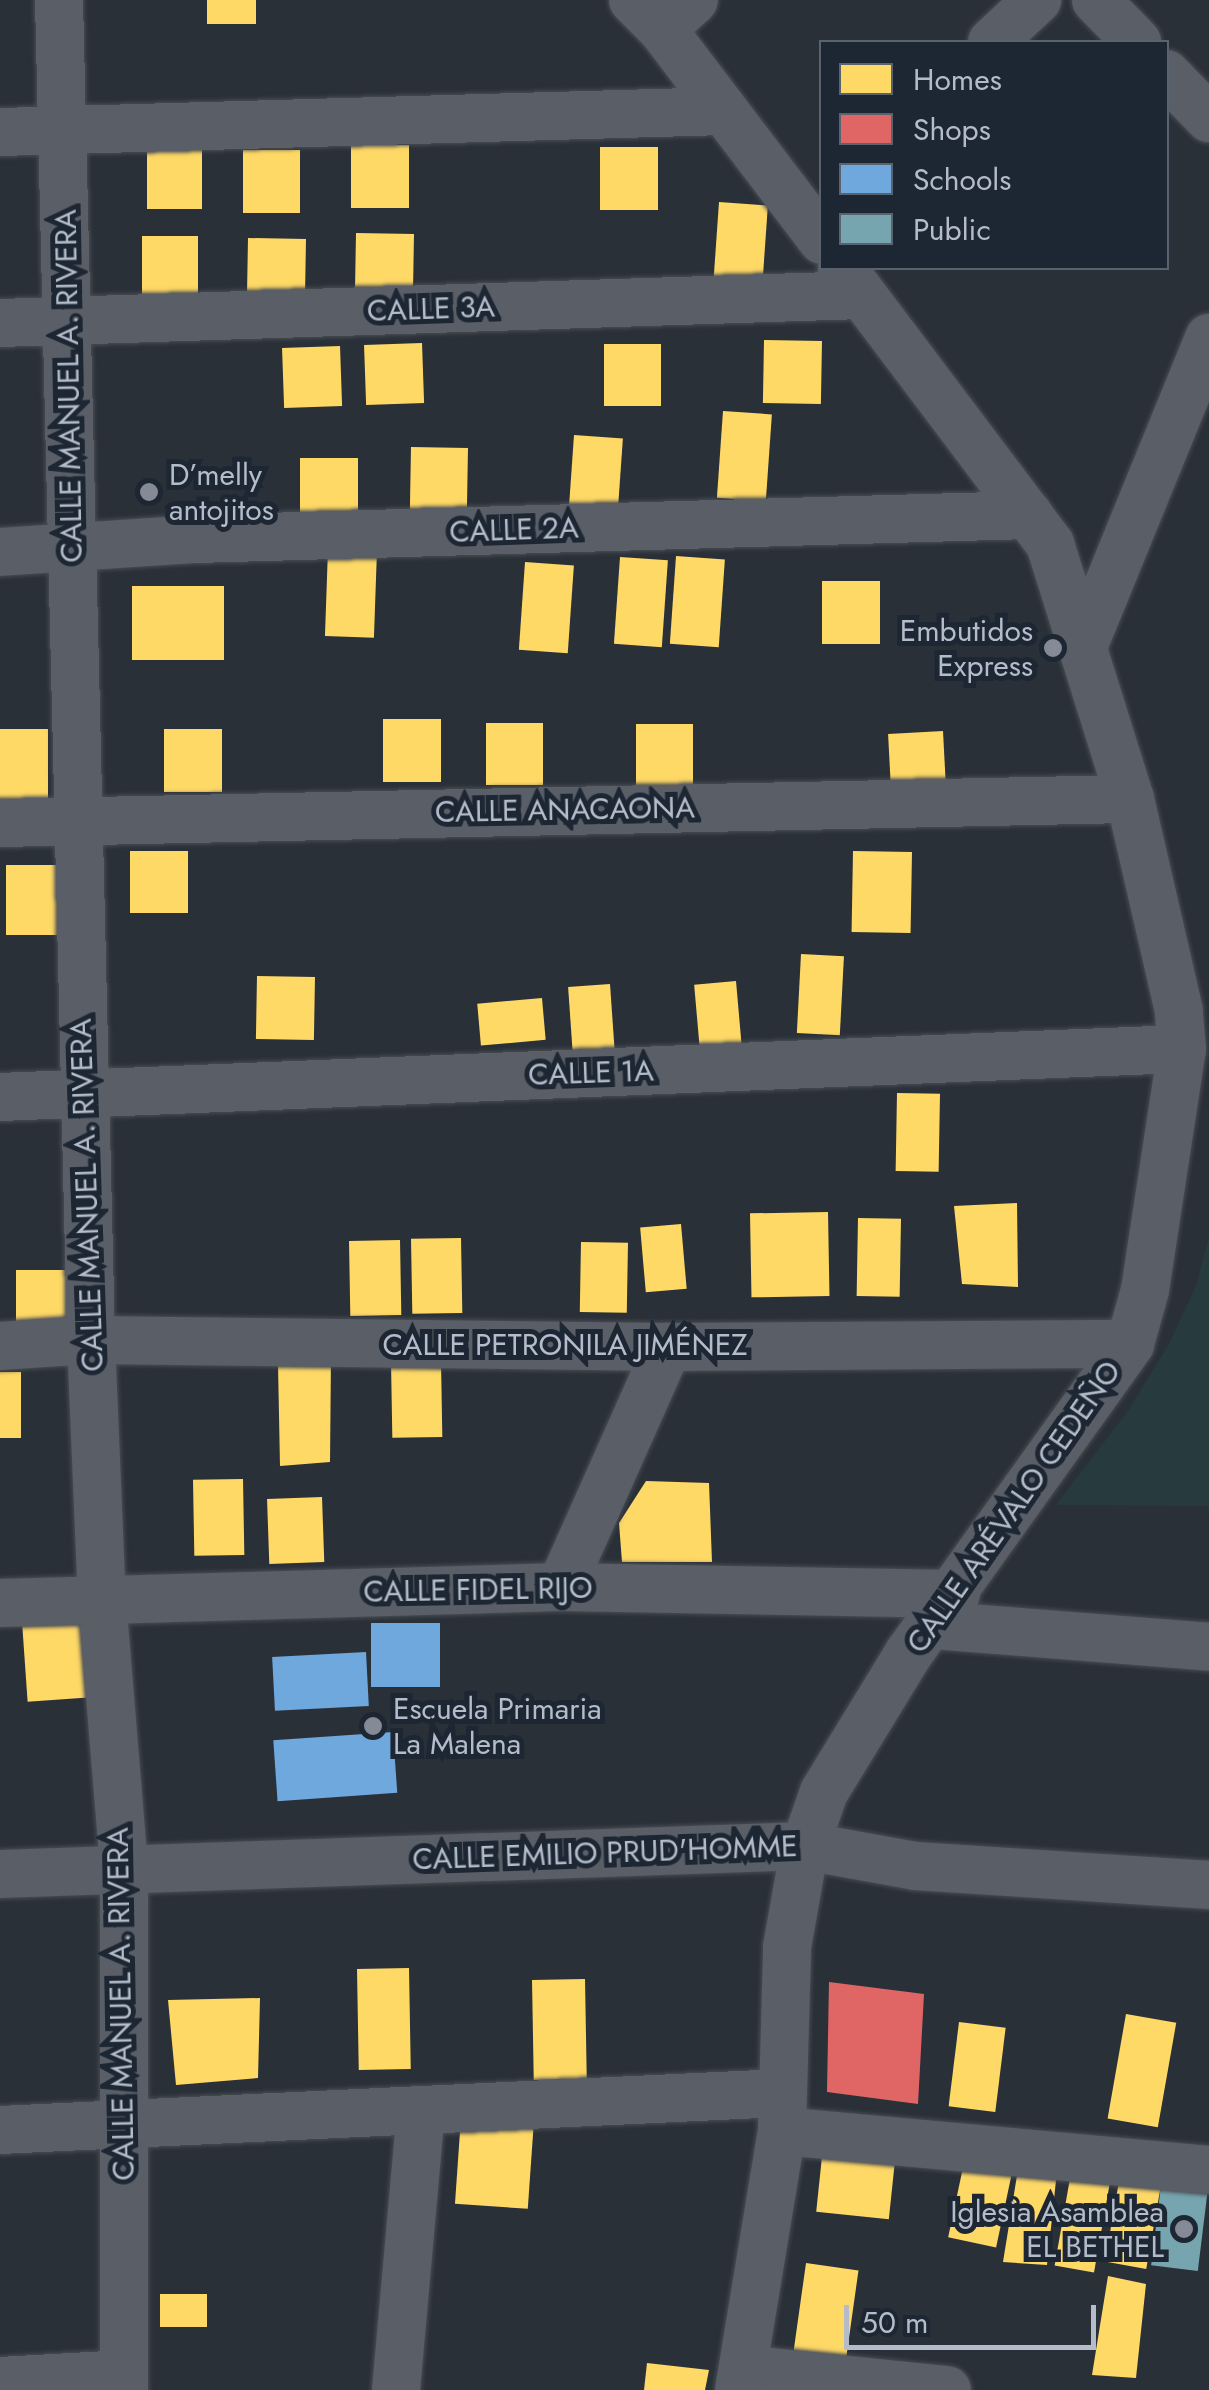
<!DOCTYPE html>
<html>
<head>
<meta charset="utf-8">
<style>
  body { margin:0 }
  #map { position:relative; width:1209px; height:2390px; overflow:hidden; background:#2a3038; font-family:Jost,sans-serif }
  div>[style] { position:absolute }
  .green>* { inset:0; background:#273a3e }
  .homes>* { inset:0; background:#ffd966; transform-origin:0 0 }
  .shops>* { inset:0; background:#e06666 }
  .schools>* { inset:0; background:#6fa8dc; transform-origin:0 0 }
  .public>* { inset:0; background:#76a5af; transform-origin:0 0 }
  .roads { filter:drop-shadow(0 0 2px #484c53) drop-shadow(0 0 2px #484c53) }
  .minor>* { height:48px; margin:-24px; padding:0 24px; transform-origin:24px; border-radius:24px; background:#5a5e66 }
  .dots>* { width:28px; height:28px; translate:-50% -50%; box-sizing:border-box; border:5px solid #1d2633; border-radius:50% }
  span { translate:-50% -50%; white-space:nowrap; text-align:center; line-height:1.15; -webkit-text-stroke:10px #1d2633; paint-order:stroke }
  .street-label { font-size:30px; color:#b4bcc9 }
  .poi-label { font-size:30px; color:#b4bcc9 }
  .left { translate:0 -50%; text-align:left }
  .right { translate:-100% -50%; text-align:right }
  .legend { position:absolute; left:819px; top:40px; width:350px; height:230px; box-sizing:border-box; background:#1d2633; border:2px solid #59626f; margin:0; padding:12px 18px; list-style:none; font-size:30px; color:#b4bcc9 }
  .legend li { display:flex; align-items:center; gap:20px; height:50px }
  .legend b { width:50px; border:2px solid #59626f }
  .scale { position:absolute; left:844px; top:2305px; width:252px; height:45px; box-sizing:border-box; border:5px solid #b4bcc9; border-top:0; padding-left:12px; font-size:30px; line-height:35px; white-space:nowrap; color:#b4bcc9; -webkit-text-stroke:8px #1d2633; paint-order:stroke }
</style>
</head>
<body>
<div id="map">
  <div class="green">
    <i style="clip-path:polygon(1209px 1237px,1209px 1506px,1056px 1505px,1128px 1411px,1169px 1344px,1196px 1286px)"></i>
  </div>
  <div class="homes">
    <i style="left:207px;top:0;width:49px;height:24px"></i>
    <i style="left:147px;top:141px;width:55px;height:68px"></i>
    <i style="left:351px;top:145px;width:58px;height:63px"></i>
    <i style="left:600px;top:147px;width:58px;height:63px"></i>
    <i style="left:243px;top:150px;width:57px;height:63px"></i>
    <i style="left:719px;top:202px;width:49px;height:88px;rotate:4deg"></i>
    <i style="left:356px;top:233px;width:58px;height:63px;rotate:1deg"></i>
    <i style="left:142px;top:236px;width:56px;height:69px"></i>
    <i style="left:248px;top:238px;width:58px;height:63px;rotate:1deg"></i>
    <i style="left:764px;top:340px;width:58px;height:63px;rotate:1deg"></i>
    <i style="left:422px;top:343px;width:60px;height:58px;rotate:88deg"></i>
    <i style="left:604px;top:344px;width:57px;height:62px"></i>
    <i style="left:340px;top:346px;width:60px;height:58px;rotate:88deg"></i>
    <i style="left:723px;top:411px;width:49px;height:87px;rotate:4deg"></i>
    <i style="left:574px;top:435px;width:49px;height:88px;rotate:4deg"></i>
    <i style="left:411px;top:447px;width:57px;height:63px;rotate:1deg"></i>
    <i style="left:300px;top:458px;width:58px;height:63px"></i>
    <i style="left:328px;top:549px;width:49px;height:87px;rotate:2deg"></i>
    <i style="left:676px;top:556px;width:49px;height:88px;rotate:4deg"></i>
    <i style="left:620px;top:557px;width:48px;height:87px;rotate:4deg"></i>
    <i style="left:525px;top:562px;width:49px;height:88px;rotate:4deg"></i>
    <i style="left:822px;top:581px;width:58px;height:63px"></i>
    <i style="left:132px;top:586px;width:92px;height:74px"></i>
    <i style="left:383px;top:719px;width:58px;height:63px"></i>
    <i style="left:486px;top:723px;width:57px;height:62px"></i>
    <i style="left:636px;top:724px;width:57px;height:63px"></i>
    <i style="left:0;top:729px;width:48px;height:75px"></i>
    <i style="left:164px;top:729px;width:58px;height:63px"></i>
    <i style="left:943px;top:731px;width:65px;height:55px;rotate:87deg"></i>
    <i style="left:130px;top:851px;width:58px;height:62px"></i>
    <i style="left:853px;top:851px;width:59px;height:81px;rotate:1deg"></i>
    <i style="left:6px;top:865px;width:51px;height:70px"></i>
    <i style="left:801px;top:954px;width:43px;height:79px;rotate:3deg"></i>
    <i style="left:257px;top:976px;width:58px;height:63px;rotate:1deg"></i>
    <i style="left:736px;top:981px;width:66px;height:42px;rotate:85deg"></i>
    <i style="left:610px;top:984px;width:66px;height:42px;rotate:86deg"></i>
    <i style="left:542px;top:998px;width:42px;height:65px;rotate:85deg"></i>
    <i style="left:897px;top:1093px;width:43px;height:78px;rotate:1deg"></i>
    <i style="clip-path:polygon(1017px 1203px,1018px 1287px,962px 1284px,954px 1206px)"></i>
    <i style="left:828px;top:1212px;width:84px;height:78px;rotate:89deg"></i>
    <i style="left:858px;top:1218px;width:43px;height:78px;rotate:1deg"></i>
    <i style="left:681px;top:1224px;width:65px;height:41px;rotate:85deg"></i>
    <i style="left:461px;top:1238px;width:75px;height:50px;rotate:89deg"></i>
    <i style="left:400px;top:1240px;width:75px;height:51px;rotate:89deg"></i>
    <i style="left:581px;top:1242px;width:47px;height:70px;rotate:1deg"></i>
    <i style="left:16px;top:1270px;width:58px;height:62px"></i>
    <i style="clip-path:polygon(331px 1354px,330px 1462px,280px 1466px,278px 1364px)"></i>
    <i style="left:441px;top:1361px;width:76px;height:50px;rotate:89deg"></i>
    <i style="left:0;top:1372px;width:21px;height:66px"></i>
    <i style="left:243px;top:1479px;width:76px;height:50px;rotate:89deg"></i>
    <i style="clip-path:polygon(646px 1481px,709px 1483px,712px 1562px,622px 1562px,619px 1523px)"></i>
    <i style="left:322px;top:1497px;width:65px;height:55px;rotate:88deg"></i>
    <i style="left:93px;top:1619px;width:78px;height:71px;rotate:86deg"></i>
    <i style="left:409px;top:1968px;width:101px;height:52px;rotate:89deg"></i>
    <i style="left:585px;top:1979px;width:100px;height:53px;rotate:89deg"></i>
    <i style="clip-path:polygon(260px 1998px,258px 2078px,176px 2085px,168px 2000px)"></i>
    <i style="left:1126px;top:2014px;width:51px;height:106px;rotate:10deg"></i>
    <i style="left:959px;top:2022px;width:47px;height:85px;rotate:7deg"></i>
    <i style="left:534px;top:2120px;width:89px;height:73px;rotate:94deg"></i>
    <i style="left:823px;top:2147px;width:73px;height:65px;rotate:6deg"></i>
    <i style="left:965px;top:2158px;width:49px;height:81px;rotate:12deg"></i>
    <i style="clip-path:polygon(1019px 2163px,1057px 2171px,1047px 2265px,1003px 2262px)"></i>
    <i style="left:1072px;top:2167px;width:40px;height:100px;rotate:10deg"></i>
    <i style="left:1121px;top:2170px;width:42px;height:93px;rotate:10deg"></i>
    <i style="left:806px;top:2263px;width:53px;height:96px;rotate:8deg"></i>
    <i style="clip-path:polygon(1108px 2276px,1146px 2284px,1136px 2378px,1092px 2375px)"></i>
    <i style="left:160px;top:2294px;width:47px;height:33px"></i>
    <i style="clip-path:polygon(647px 2363px,709px 2370px,705px 2390px,644px 2390px)"></i>
  </div>
  <div class="shops">
    <i style="clip-path:polygon(829px 1982px,924px 1994px,918px 2104px,827px 2092px)"></i>
  </div>
  <div class="schools">
    <i style="left:371px;top:1623px;width:69px;height:64px"></i>
    <i style="left:366px;top:1652px;width:54px;height:94px;rotate:87deg"></i>
    <i style="left:393px;top:1732px;width:61px;height:120px;rotate:86deg"></i>
  </div>
  <div class="public">
    <i style="left:1162px;top:2177px;width:47px;height:89px;rotate:7deg"></i>
  </div>
  <div class="roads">
    <div class="minor">
      <i style="left:59px;top:0;width:1340px;rotate:88.63deg"></i>
      <i style="left:91px;top:1340px;width:259px;rotate:87.6deg"></i>
      <i style="left:102px;top:1599px;width:270px;rotate:85.3deg"></i>
      <i style="left:124px;top:1868px;width:522px;rotate:90deg"></i>
      <i style="left:633px;top:0;width:41px;rotate:45deg"></i>
      <i style="left:662px;top:29px;width:265px;rotate:52.8deg"></i>
      <i style="left:1096px;top:0;width:59px;rotate:45.7deg"></i>
      <i style="left:662px;top:29px;width:43px;rotate:-42.2deg"></i>
      <i style="left:992px;top:42px;width:62px;rotate:-43deg"></i>
      <i style="left:1166px;top:74px;width:62px;rotate:45.7deg"></i>
      <i style="left:0;top:132px;width:724px;rotate:-1.66deg"></i>
      <i style="left:0;top:323px;width:862px;rotate:-1.86deg"></i>
      <i style="left:0;top:552px;width:196px;rotate:-3.8deg"></i>
      <i style="left:196px;top:539px;width:833px;rotate:-1.65deg"></i>
      <i style="left:1083px;top:647px;width:334px;rotate:-67.8deg"></i>
      <i style="left:0;top:823px;width:1130px;rotate:-1.22deg"></i>
      <i style="left:0;top:1097px;width:1183px;rotate:-2.33deg"></i>
      <i style="left:0;top:1346px;width:91px;rotate:-3.8deg"></i>
      <i style="left:91px;top:1340px;width:577px;rotate:0.7deg"></i>
      <i style="left:668px;top:1347px;width:462px;rotate:-0.4deg"></i>
      <i style="left:561px;top:1587px;width:263px;rotate:-66deg"></i>
      <i style="left:0;top:1603px;width:561px;rotate:-1.63deg"></i>
      <i style="left:561px;top:1587px;width:395px;rotate:1deg"></i>
      <i style="left:932px;top:1625px;width:278px;rotate:4.5deg"></i>
      <i style="left:0;top:1874px;width:805px;rotate:-1.99deg"></i>
      <i style="left:805px;top:1846px;width:113px;rotate:10.2deg"></i>
      <i style="left:916px;top:1866px;width:294px;rotate:3.7deg"></i>
      <i style="left:0;top:2130px;width:782px;rotate:-2.71deg"></i>
      <i style="left:782px;top:2131px;width:429px;rotate:5.2deg"></i>
      <i style="left:743px;top:2369px;width:205px;rotate:5.9deg"></i>
      <i style="left:0;top:2381px;width:124px;rotate:-3.2deg"></i>
      <i style="left:396px;top:2390px;width:280px;rotate:-84.9deg"></i>
      <i style="left:739px;top:2390px;width:263px;rotate:-80.6deg"></i>
      <i style="left:782px;top:2131px;width:184px;rotate:-88.4deg"></i>
      <i style="left:787px;top:1947px;width:103px;rotate:-79.9deg"></i>
      <i style="left:805px;top:1846px;width:57px;rotate:-70.6deg"></i>
      <i style="left:824px;top:1792px;width:163px;rotate:-58.6deg"></i>
      <i style="left:909px;top:1653px;width:380px;rotate:-54.4deg"></i>
      <i style="left:1130px;top:1344px;width:56px;rotate:-74.5deg"></i>
      <i style="left:1145px;top:1290px;width:244px;rotate:-81.3deg"></i>
      <i style="left:1182px;top:1049px;width:38px;rotate:-95deg"></i>
      <i style="left:1179px;top:1011px;width:218px;rotate:-103deg"></i>
      <i style="left:1130px;top:799px;width:267px;rotate:-107.4deg"></i>
      <i style="left:1050px;top:544px;width:346px;rotate:-127deg"></i>
    </div>
  </div>
  <div class="dots">
    <i style="left:149px;top:492px;background:#848b96"></i>
    <i style="left:1053px;top:648px;background:#848b96"></i>
    <i style="left:373px;top:1726px;background:#848b96"></i>
    <i style="left:1184px;top:2229px;background:#848b96"></i>
  </div>
  <div class="street-label">
    <span style="left:431px;top:309px;rotate:-2deg">CALLE 3A</span>
    <span style="left:69px;top:386px;rotate:-91deg">CALLE MANUEL A. RIVERA</span>
    <span style="left:514px;top:530px;rotate:-2deg">CALLE 2A</span>
    <span style="left:565px;top:810px;rotate:-1deg">CALLE ANACAONA</span>
    <span style="left:591px;top:1073px;rotate:-2deg">CALLE 1A</span>
    <span style="left:87px;top:1195px;rotate:-92deg">CALLE MANUEL A. RIVERA</span>
    <span style="left:565px;top:1345px">CALLE PETRONILA JIMÉNEZ</span>
    <span style="left:1014px;top:1507px;rotate:-55deg">CALLE ARÉVALO CEDEÑO</span>
    <span style="left:478px;top:1590px;rotate:-1deg">CALLE FIDEL RIJO</span>
    <span style="left:605px;top:1853px;rotate:-2deg">CALLE EMILIO PRUD'HOMME</span>
    <span style="left:121px;top:2004px;rotate:-91deg">CALLE MANUEL A. RIVERA</span>
  </div>
  <div class="poi-label">
    <span class="left" style="left:169px;top:492px">D’melly<br>antojitos</span>
    <span class="right" style="left:1033px;top:648px">Embutidos<br>Express</span>
    <span class="left" style="left:393px;top:1726px">Escuela Primaria<br>La Malena</span>
    <span class="right" style="left:1164px;top:2229px">Iglesia Asamblea<br>EL BETHEL</span>
  </div>
  <ul class="legend">
  <li><b style="height:28px;background:#ffd966"></b>Homes</li>
  <li><b style="height:28px;background:#e06666"></b>Shops</li>
  <li><b style="height:28px;background:#6fa8dc"></b>Schools</li>
  <li><b style="height:28px;background:#76a5af"></b>Public</li>
  </ul>
  <div class="scale">50 m</div>
</div>
</body>
</html>
